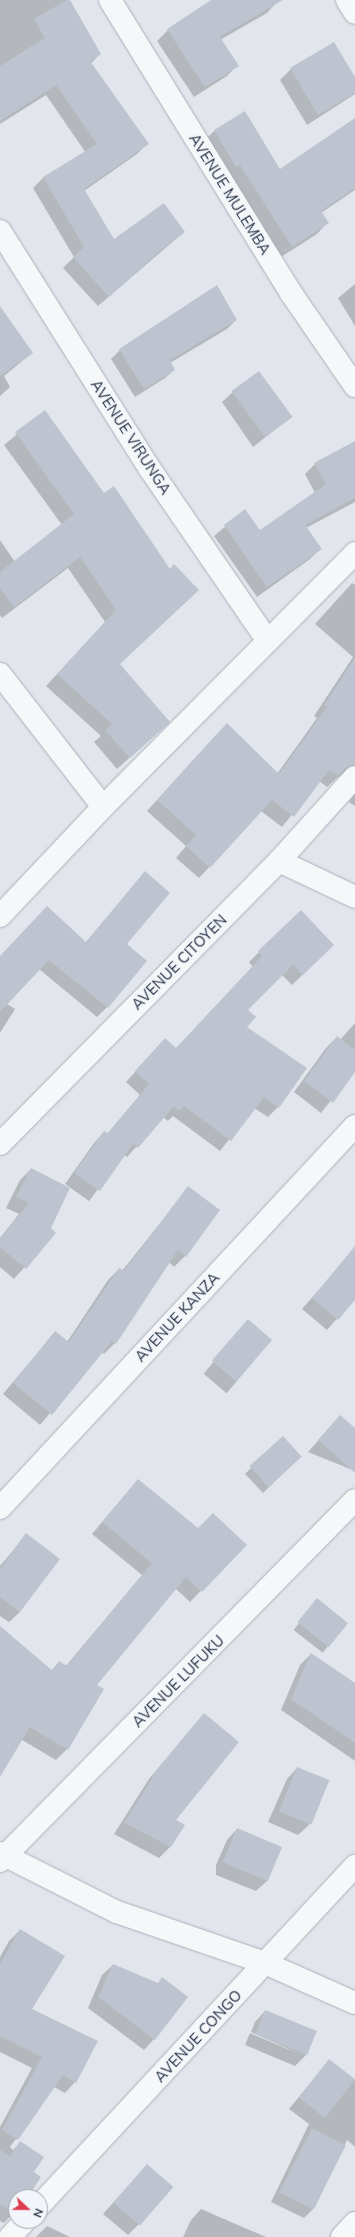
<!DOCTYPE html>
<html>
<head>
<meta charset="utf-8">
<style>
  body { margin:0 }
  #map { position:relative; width:355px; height:2237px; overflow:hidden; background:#e2e6ec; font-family:Mulish,sans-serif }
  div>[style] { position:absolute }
  .shadow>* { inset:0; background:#0003; transform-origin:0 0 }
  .building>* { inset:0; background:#bec4cf; transform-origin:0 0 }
  .roads { filter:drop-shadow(0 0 1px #aab0ba) drop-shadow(0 0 1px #aab0ba) }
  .minor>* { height:22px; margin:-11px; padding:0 11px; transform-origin:11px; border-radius:11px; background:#f5f7f9 }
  span { translate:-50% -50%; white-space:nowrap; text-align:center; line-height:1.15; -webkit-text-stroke:3px #f2f5f9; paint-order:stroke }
  .street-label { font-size:15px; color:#283246 }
  .north { position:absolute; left:8px; top:2189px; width:40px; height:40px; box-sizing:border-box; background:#f2f5f9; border:1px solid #a1a7b1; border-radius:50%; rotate:112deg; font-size:11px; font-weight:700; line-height:16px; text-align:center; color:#283246 }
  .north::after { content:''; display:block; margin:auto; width:14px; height:18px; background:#dd3b4f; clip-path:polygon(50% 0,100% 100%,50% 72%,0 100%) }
</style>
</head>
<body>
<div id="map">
  <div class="shadow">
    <i style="clip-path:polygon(0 0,66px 0,100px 54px,91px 63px,147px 144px,137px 154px,84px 191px,114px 241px,184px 232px,98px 306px,63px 268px,74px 257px,33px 188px,43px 178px,86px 153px,46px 95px,0 124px)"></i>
    <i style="clip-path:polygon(213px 0,276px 0,277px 2px,267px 13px,220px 40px,237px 65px,227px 76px,194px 97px,157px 41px,168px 30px)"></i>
    <i style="clip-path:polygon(291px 69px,355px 79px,355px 94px,307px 125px,280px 80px)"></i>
    <i style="clip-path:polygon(214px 131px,280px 171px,355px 134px,355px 190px,321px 213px,327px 223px,317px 234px,281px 257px,204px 141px)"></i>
    <i style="clip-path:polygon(355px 284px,355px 326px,338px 298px)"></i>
    <i style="clip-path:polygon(217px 287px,236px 320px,227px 329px,170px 363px,174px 370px,165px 378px,135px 397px,111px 359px,120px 350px,182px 311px,191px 302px)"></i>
    <i style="clip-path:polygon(0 314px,32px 353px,4px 376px,10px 387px,0 396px)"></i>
    <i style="clip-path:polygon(233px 392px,291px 417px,253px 447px,222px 402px)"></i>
    <i style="clip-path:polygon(44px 412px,104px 495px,170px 570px,119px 665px,157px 733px,117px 769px,94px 742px,101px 736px,46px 686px,105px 622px,68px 568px,2px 618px,0 615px,0 540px,15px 562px,62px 525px,4px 445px)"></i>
    <i style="clip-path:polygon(355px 455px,355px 502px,306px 528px,320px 549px,310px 559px,257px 597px,214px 536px,245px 510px,260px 531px,315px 493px,305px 474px,315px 464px)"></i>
    <i style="clip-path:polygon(352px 583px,355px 585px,355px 785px,353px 779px,339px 776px,327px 787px,319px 781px,282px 827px,261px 811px,199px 878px,176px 858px,186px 846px,147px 811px,216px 735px,277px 774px,317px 718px,314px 716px,353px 657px,315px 624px)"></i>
    <i style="clip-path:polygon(355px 794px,355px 806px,349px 802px)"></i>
    <i style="clip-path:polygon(145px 873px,125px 944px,146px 961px,107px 1007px,97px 1017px,39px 969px,7px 1004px,15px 1009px,0 1033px,0 957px,85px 943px)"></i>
    <i style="clip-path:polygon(301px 911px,333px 945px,292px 985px,282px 975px,247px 1010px,245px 1027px,278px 1107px,268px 1117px,254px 1108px,220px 1151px,173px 1116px,168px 1121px,163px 1117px,127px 1157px,124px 1155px,89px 1201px,65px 1184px,94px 1143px,104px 1132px,107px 1134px,140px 1095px,126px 1082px,155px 1050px,176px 1049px,253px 967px,249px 962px)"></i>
    <i style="clip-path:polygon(355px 1023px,355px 1070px,321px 1113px,294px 1092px,326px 1048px,337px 1037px,340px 1040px)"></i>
    <i style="clip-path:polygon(31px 1169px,69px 1188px,49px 1228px,55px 1233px,14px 1279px,0 1267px,0 1238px,19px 1214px,6px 1208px,20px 1180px)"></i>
    <i style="clip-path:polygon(189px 1187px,185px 1256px,174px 1267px,169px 1262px,115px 1343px,104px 1354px,102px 1352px,40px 1425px,3px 1394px,55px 1332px,67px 1342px,108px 1280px,119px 1269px,122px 1271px)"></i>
    <i style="clip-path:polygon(345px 1260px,355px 1269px,355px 1298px,327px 1330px,302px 1309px)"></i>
    <i style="left:248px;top:1321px;width:30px;height:69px;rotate:40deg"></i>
    <i style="clip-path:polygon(340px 1416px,355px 1429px,355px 1471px,308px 1452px)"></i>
    <i style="clip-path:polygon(282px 1437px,294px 1463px,263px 1493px,245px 1474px)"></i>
    <i style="clip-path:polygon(138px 1480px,198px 1529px,245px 1545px,190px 1602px,175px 1588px,96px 1685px,67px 1749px,56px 1760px,0 1727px,0 1641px,51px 1671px,59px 1662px,66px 1666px,142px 1575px,92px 1534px)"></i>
    <i style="clip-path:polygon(26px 1535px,20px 1612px,9px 1622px,0 1616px,0 1566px)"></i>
    <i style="left:317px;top:1600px;width:37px;height:38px;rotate:38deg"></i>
    <i style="clip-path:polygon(311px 1654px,355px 1685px,355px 1761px,281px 1710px,300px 1665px)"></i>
    <i style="clip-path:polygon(204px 1714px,175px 1820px,184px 1825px,170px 1847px,159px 1858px,114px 1834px,149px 1779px)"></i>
    <i style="clip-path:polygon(297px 1768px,309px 1825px,298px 1835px,268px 1822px,287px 1779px)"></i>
    <i style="clip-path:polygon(237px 1829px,281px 1847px,267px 1881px,256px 1891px,216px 1875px,216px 1865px,227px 1840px)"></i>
    <i style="clip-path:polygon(20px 1930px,31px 2009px,75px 2082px,65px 2093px,54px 2087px,10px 2147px,13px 2150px,20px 2143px,32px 2173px,26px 2197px,16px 2197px,16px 2210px,4px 2223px,0 2221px,0 2127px,32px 2068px,0 2052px,0 1957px,9px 1941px)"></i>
    <i style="clip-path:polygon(113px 1965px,154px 2039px,144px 2050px,88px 2008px,102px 1975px)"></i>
    <i style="clip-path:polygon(265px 2011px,306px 2055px,295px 2066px,245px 2045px,250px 2033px,302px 2055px,251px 2032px,255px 2022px)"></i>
    <i style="clip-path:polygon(329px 2060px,355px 2080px,355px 2147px,347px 2140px,315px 2207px,304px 2218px,271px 2202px,309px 2124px,289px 2109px)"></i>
    <i style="clip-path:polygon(147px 2165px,139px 2224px,128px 2235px,103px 2214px)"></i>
    <i style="clip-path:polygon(201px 2209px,266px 2237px,183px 2237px,191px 2220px)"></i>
    <i style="clip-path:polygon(47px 2226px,70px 2237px,36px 2237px)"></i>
  </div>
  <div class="building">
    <i style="clip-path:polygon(67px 0,70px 0,101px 54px,90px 61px,149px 144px,84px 189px,114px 239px,164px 203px,185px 232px,161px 250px,109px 297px,73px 257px,84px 247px,43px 177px,97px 144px,56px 85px,0 121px,0 66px,45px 38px,34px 19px)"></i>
    <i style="clip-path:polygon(211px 0,283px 0,220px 37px,239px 66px,205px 87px,167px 29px)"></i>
    <i style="clip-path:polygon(334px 42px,355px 77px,355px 93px,318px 115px,290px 68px)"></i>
    <i style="clip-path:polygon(245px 111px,280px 169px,355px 118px,355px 188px,321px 211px,329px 223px,292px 247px,240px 165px,236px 167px,214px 130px)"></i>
    <i style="clip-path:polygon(217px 285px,237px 320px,170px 360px,175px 370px,144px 389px,119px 349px)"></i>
    <i style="clip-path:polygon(0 306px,33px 353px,0 376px)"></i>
    <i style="left:259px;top:371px;width:57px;height:34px;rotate:54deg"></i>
    <i style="clip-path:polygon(45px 410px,104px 493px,114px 486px,170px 569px,174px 564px,199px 590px,120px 664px,170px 722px,130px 758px,105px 730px,112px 724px,57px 674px,116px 610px,80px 557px,14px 607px,0 588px,0 572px,74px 514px,15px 432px)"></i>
    <i style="clip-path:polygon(355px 441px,355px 498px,305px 525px,322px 549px,267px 587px,224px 525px,245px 509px,260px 530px,326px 484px,314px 463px)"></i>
    <i style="clip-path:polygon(355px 658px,355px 765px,346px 768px,339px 776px,329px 770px,294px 817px,272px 800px,210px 868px,186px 846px,196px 835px,157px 800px,227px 723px,279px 774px,327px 707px,324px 705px)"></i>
    <i style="clip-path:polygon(145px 871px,170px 893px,127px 944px,147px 961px,108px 1008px,49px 960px,0 1012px,0 956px,47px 906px,86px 942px)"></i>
    <i style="clip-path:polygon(301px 910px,334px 945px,303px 975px,293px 965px,248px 1010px,256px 1017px,247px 1027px,307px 1068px,279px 1108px,264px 1097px,231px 1141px,184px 1106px,179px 1111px,174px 1106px,138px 1148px,133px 1144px,100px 1191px,74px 1173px,104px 1131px,108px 1133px,149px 1084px,135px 1071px,165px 1038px,176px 1048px,262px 956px,258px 951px)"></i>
    <i style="clip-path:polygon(337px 1036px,355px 1050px,355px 1072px,333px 1103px,304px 1081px)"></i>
    <i style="clip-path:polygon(31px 1168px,70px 1188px,51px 1228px,56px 1233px,26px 1269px,0 1247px,0 1239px,29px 1203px,16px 1197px)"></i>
    <i style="clip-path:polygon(188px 1186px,220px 1210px,186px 1257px,178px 1250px,116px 1344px,112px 1341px,52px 1415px,13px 1383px,55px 1331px,69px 1342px,119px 1268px,124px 1271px)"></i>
    <i style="clip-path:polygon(355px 1246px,355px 1300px,338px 1320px,312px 1298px)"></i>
    <i style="left:248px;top:1319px;width:32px;height:55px;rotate:41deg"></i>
    <i style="clip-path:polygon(340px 1415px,355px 1428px,355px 1473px,318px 1440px)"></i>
    <i style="left:283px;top:1436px;width:28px;height:45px;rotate:48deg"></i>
    <i style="clip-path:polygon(138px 1479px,198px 1528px,213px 1513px,247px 1545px,202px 1592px,186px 1577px,97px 1685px,104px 1689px,68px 1750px,30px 1727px,0 1777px,0 1626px,53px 1671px,59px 1661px,67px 1666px,152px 1563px,102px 1522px)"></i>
    <i style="clip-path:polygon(26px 1533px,60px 1559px,20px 1612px,0 1597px,0 1569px)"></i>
    <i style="left:317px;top:1598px;width:40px;height:31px;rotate:39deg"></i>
    <i style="clip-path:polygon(311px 1653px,355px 1683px,355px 1743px,291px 1699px)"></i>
    <i style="clip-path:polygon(204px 1713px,239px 1742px,176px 1820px,185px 1825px,171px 1847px,124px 1823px,159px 1767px)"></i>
    <i style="left:297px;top:1767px;width:35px;height:48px;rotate:22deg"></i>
    <i style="left:237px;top:1828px;width:49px;height:37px;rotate:23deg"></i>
    <i style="clip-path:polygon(20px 1929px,65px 1956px,32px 2009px,98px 2041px,76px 2083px,63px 2075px,18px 2140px,2px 2130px,42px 2057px,0 2036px,0 1964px)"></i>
    <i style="clip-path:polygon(113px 1964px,158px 1983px,162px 1977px,188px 1997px,155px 2040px,98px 1997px)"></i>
    <i style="left:265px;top:2010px;width:56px;height:26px;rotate:22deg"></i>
    <i style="left:329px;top:2059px;width:33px;height:49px;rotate:38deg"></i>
    <i style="left:312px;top:2128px;width:38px;height:72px;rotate:27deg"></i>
    <i style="clip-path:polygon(20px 2141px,44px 2157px,34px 2172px,41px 2177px,28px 2197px,16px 2197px,15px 2214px,0 2204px,0 2150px,10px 2157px)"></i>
    <i style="left:147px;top:2164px;width:35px;height:51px;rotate:41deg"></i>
  </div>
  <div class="roads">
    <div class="minor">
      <i style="left:110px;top:0;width:344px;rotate:58.3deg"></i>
      <i style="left:291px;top:293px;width:113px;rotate:55.5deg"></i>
      <i style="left:347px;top:0;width:15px;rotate:58deg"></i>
      <i style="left:0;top:231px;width:281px;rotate:57.8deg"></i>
      <i style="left:150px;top:469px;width:207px;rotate:55.6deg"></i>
      <i style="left:0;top:674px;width:168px;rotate:52.2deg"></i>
      <i style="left:279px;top:861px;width:84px;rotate:25.3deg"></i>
      <i style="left:0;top:916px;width:150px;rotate:-46.6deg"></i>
      <i style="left:103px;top:807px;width:358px;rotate:-45.2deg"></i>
      <i style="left:0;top:1144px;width:397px;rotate:-45.4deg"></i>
      <i style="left:279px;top:861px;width:113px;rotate:-47.9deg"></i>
      <i style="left:0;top:1508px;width:521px;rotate:-47.1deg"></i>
      <i style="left:0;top:1853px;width:131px;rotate:26.8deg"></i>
      <i style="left:117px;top:1912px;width:157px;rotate:19deg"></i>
      <i style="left:265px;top:1963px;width:98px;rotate:24deg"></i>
      <i style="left:0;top:1861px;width:506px;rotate:-45.48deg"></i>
      <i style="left:40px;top:2205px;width:463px;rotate:-47.1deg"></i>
      <i style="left:10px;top:2237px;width:22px;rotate:-47deg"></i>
      <i style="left:342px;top:2237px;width:19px;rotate:-47deg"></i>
    </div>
  </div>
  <div class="street-label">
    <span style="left:230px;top:194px;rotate:58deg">AVENUE MULEMBA</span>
    <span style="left:131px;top:437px;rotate:57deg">AVENUE VIRUNGA</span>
    <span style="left:179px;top:962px;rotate:-45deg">AVENUE CITOYEN</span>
    <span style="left:177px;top:1317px;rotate:-47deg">AVENUE KANZA</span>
    <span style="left:178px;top:1681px;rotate:-45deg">AVENUE LUFUKU</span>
    <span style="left:198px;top:2036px;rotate:-47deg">AVENUE CONGO</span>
  </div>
  <div class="north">N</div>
</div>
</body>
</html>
